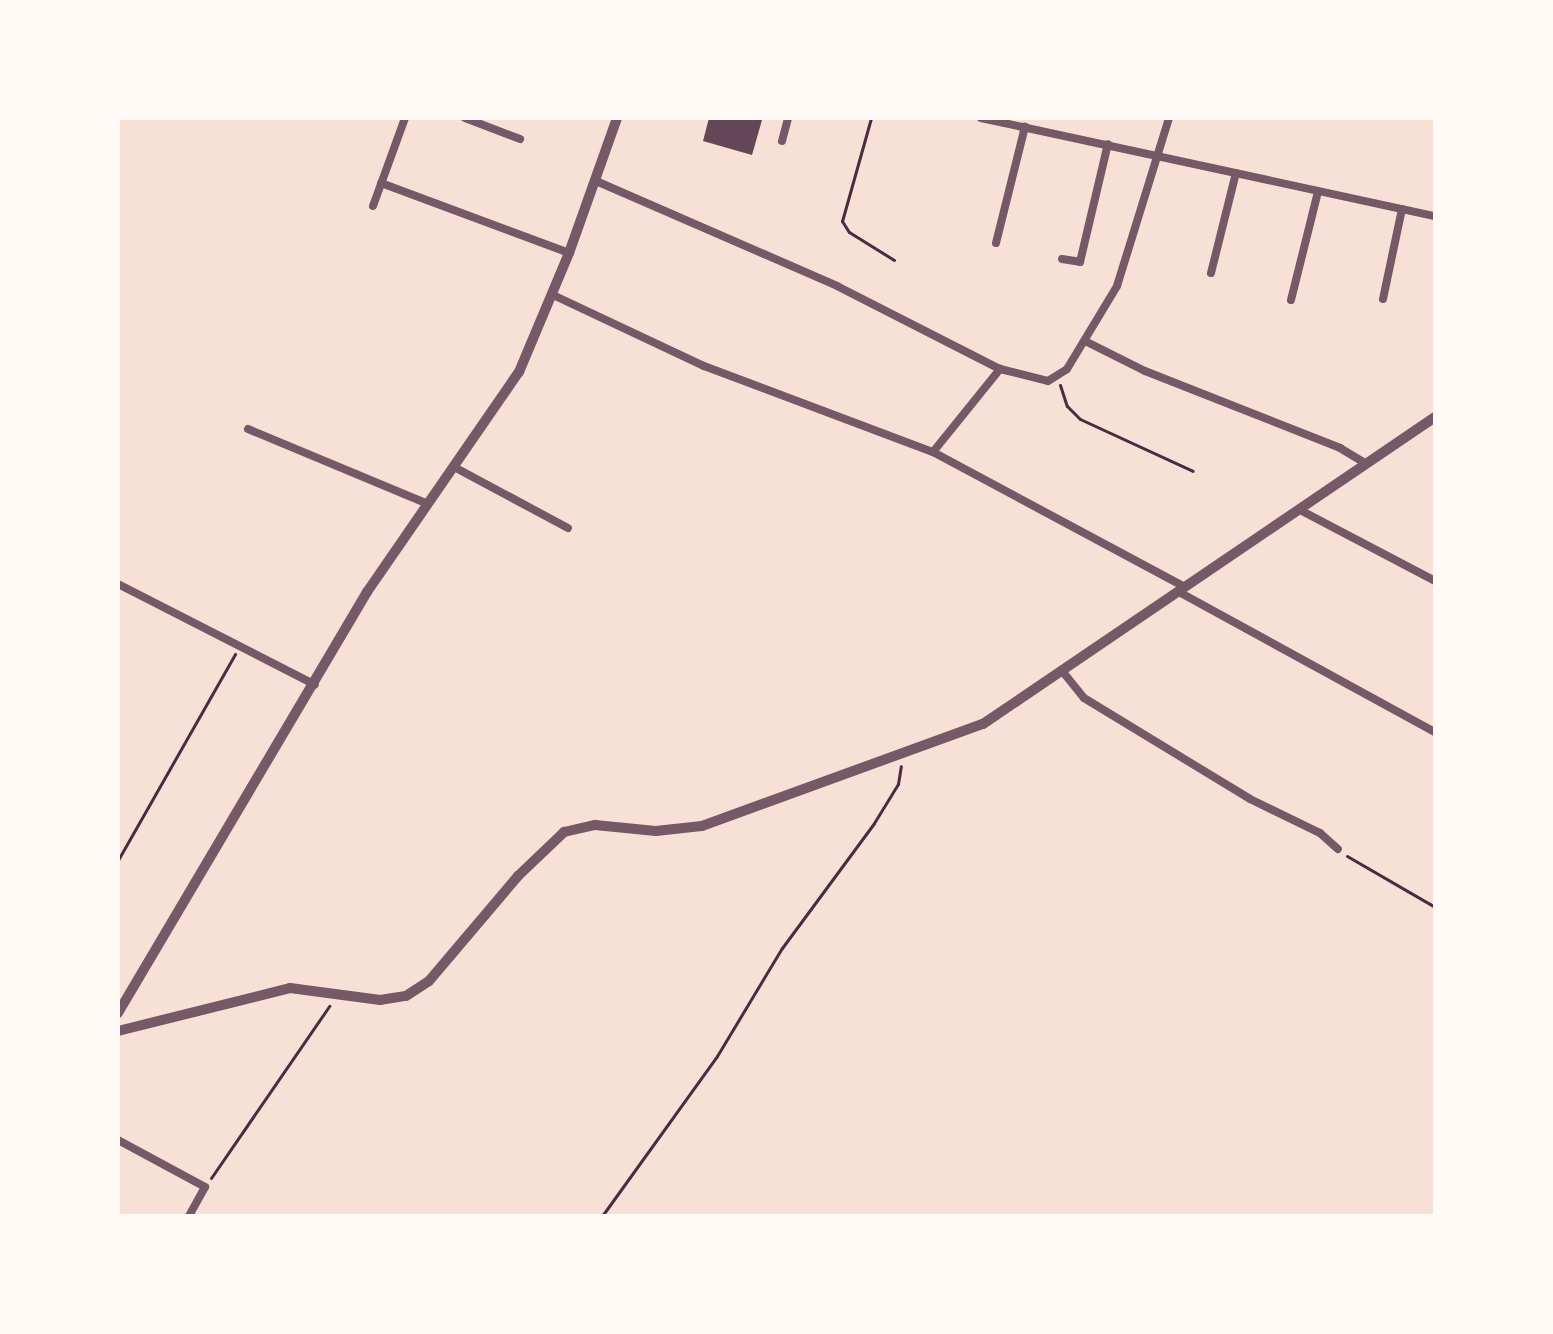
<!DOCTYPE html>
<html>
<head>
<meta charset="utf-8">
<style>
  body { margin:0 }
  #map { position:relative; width:1553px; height:1334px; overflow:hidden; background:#f7e1d7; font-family:"Open Sans",sans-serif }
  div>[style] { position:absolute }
  .building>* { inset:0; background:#644757 }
  .path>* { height:3px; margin:-1.5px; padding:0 1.5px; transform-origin:1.5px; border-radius:1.5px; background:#4a2c40 }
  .minor>* { height:8px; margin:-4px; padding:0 4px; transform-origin:4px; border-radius:4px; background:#755966 }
  .tertiary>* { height:10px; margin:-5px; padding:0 5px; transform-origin:5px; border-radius:5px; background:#755966 }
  span { translate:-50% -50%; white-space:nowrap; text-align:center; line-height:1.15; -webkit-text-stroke:8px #fffaf5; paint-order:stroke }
  .frame { position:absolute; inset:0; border:120px solid #fffaf5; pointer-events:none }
</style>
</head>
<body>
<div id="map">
  <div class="building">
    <i style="clip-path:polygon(709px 118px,762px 120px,752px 155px,703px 141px)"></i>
  </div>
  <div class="path">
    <i style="left:871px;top:118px;width:107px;rotate:105.7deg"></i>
    <i style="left:842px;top:221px;width:13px;rotate:58deg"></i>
    <i style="left:849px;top:232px;width:53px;rotate:31.9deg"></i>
    <i style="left:1060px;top:385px;width:22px;rotate:72deg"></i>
    <i style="left:1067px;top:406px;width:18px;rotate:45deg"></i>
    <i style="left:1080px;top:419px;width:124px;rotate:24.7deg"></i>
    <i style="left:1347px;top:856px;width:102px;rotate:30.1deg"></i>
    <i style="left:118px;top:860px;width:237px;rotate:-60.4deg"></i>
    <i style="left:211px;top:1178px;width:209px;rotate:-55.5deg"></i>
    <i style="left:602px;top:1216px;width:197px;rotate:-54.3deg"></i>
    <i style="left:717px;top:1056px;width:126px;rotate:-59deg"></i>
    <i style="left:782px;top:948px;width:155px;rotate:-53.6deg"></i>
    <i style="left:874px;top:823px;width:46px;rotate:-58.4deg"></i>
    <i style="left:898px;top:784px;width:18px;rotate:-81deg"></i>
  </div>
  <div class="minor">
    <i style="left:465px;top:118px;width:59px;rotate:20.9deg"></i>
    <i style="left:981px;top:118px;width:464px;rotate:12.2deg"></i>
    <i style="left:782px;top:141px;width:24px;rotate:-75deg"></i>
    <i style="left:596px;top:181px;width:263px;rotate:23.5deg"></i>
    <i style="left:837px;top:286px;width:183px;rotate:27deg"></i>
    <i style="left:381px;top:183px;width:201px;rotate:20.4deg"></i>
    <i style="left:373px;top:206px;width:94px;rotate:-70deg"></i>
    <i style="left:996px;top:243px;width:120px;rotate:-76deg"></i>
    <i style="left:1062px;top:259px;width:18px;rotate:9deg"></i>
    <i style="left:1080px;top:262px;width:121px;rotate:-76.7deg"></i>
    <i style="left:1211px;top:273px;width:103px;rotate:-76deg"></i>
    <i style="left:553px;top:295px;width:167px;rotate:25.2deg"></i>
    <i style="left:704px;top:366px;width:245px;rotate:20.6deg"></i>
    <i style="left:933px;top:452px;width:286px;rotate:28.2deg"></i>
    <i style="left:1383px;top:299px;width:92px;rotate:-78.1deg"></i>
    <i style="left:1291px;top:300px;width:111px;rotate:-76deg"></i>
    <i style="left:1085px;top:341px;width:67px;rotate:26.6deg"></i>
    <i style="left:1145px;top:371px;width:210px;rotate:21.5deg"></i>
    <i style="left:1340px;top:448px;width:31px;rotate:31deg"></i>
    <i style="left:248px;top:429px;width:195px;rotate:22.6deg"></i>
    <i style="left:933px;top:452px;width:107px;rotate:-51.1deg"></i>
    <i style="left:1000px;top:369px;width:49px;rotate:14deg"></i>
    <i style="left:1048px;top:381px;width:22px;rotate:-32deg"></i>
    <i style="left:1067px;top:369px;width:97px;rotate:-58.9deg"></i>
    <i style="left:1117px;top:286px;width:176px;rotate:-72.8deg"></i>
    <i style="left:456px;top:468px;width:127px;rotate:28.2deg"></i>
    <i style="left:1300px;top:510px;width:153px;rotate:27.7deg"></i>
    <i style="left:118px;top:584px;width:221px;rotate:27.1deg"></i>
    <i style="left:1179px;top:592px;width:292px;rotate:28.7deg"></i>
    <i style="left:1063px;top:672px;width:33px;rotate:51deg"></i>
    <i style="left:1084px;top:698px;width:194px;rotate:31.3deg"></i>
    <i style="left:1250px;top:799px;width:78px;rotate:25.9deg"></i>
    <i style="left:1320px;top:833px;width:24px;rotate:42deg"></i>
    <i style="left:118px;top:1140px;width:99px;rotate:28.4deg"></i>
    <i style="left:205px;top:1187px;width:33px;rotate:119deg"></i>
  </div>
  <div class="tertiary">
    <i style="left:118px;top:1013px;width:489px;rotate:-59.4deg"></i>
    <i style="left:367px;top:592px;width:267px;rotate:-55.4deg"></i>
    <i style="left:519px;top:372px;width:129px;rotate:-67.2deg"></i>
    <i style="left:569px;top:253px;width:143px;rotate:-70.4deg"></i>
    <i style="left:118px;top:1031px;width:177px;rotate:-14deg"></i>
    <i style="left:290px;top:988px;width:91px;rotate:7.6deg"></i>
    <i style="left:380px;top:1000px;width:26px;rotate:-9deg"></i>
    <i style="left:406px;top:996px;width:27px;rotate:-33deg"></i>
    <i style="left:429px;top:981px;width:138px;rotate:-49.7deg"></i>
    <i style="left:518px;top:876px;width:64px;rotate:-43.7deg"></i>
    <i style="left:564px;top:832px;width:32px;rotate:-13deg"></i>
    <i style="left:595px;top:825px;width:61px;rotate:5.6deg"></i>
    <i style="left:656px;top:831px;width:46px;rotate:-6.2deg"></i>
    <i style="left:702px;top:826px;width:299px;rotate:-20deg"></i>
    <i style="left:983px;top:724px;width:546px;rotate:-34.18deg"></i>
  </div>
  <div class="frame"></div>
</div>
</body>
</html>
